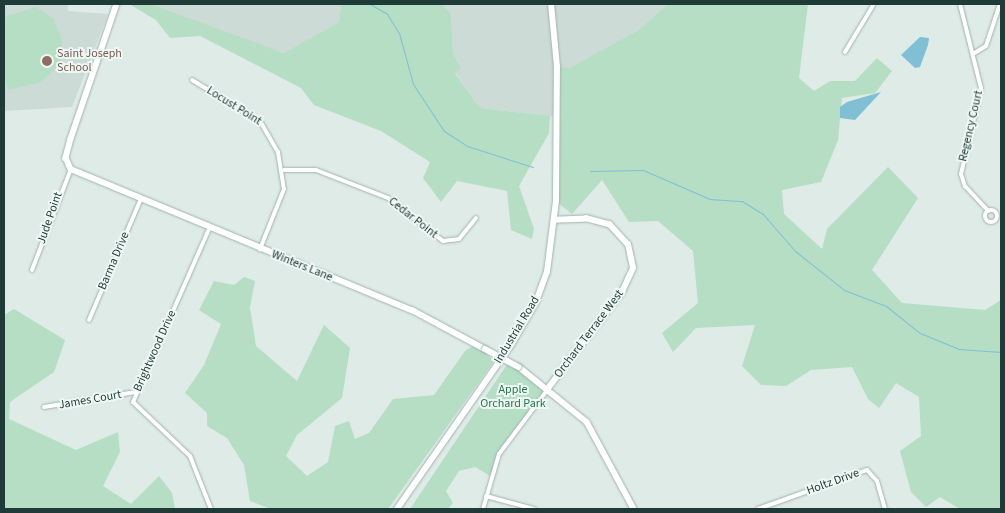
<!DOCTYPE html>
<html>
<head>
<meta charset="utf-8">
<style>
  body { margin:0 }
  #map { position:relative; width:1005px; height:513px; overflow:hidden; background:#deebe6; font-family:"Source Sans 3",sans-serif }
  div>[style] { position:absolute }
  .built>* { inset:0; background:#ccdbd5 }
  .green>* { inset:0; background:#b5dec4 }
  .water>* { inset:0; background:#81bfd5 }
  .stream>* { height:1px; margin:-0.5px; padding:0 0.5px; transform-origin:0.5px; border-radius:0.5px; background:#81bfd5 }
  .roads { filter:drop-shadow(0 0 1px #a1b3ae) drop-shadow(0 0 1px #a1b3ae) }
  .street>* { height:4px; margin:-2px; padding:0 2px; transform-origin:2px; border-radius:2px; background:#fff }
  .street>.ring { margin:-2px; padding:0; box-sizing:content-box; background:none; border:4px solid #fff; border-radius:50% }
  .secondary>* { height:5.5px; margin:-2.75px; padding:0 2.75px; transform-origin:2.75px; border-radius:2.75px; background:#fff }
  .bridges { filter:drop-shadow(0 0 1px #9cb7b0) drop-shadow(0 0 1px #9cb7b0) }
  .secondary-bridge>* { height:5.5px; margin:-2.75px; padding:0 2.75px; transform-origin:2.75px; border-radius:2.75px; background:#fff }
  .dots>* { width:14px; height:14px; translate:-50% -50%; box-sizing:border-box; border:2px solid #eef7f4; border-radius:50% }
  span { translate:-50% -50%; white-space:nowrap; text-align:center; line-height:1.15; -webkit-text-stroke:4px #eef7f4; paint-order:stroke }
  .education-label { font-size:12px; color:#785e54 }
  .left { translate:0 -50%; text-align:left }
  .street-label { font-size:12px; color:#1e3b37 }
  .park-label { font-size:12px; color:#26754c }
  .frame { position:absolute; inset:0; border:5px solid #1e3b37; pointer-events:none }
</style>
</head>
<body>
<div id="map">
  <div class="built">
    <i style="clip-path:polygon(4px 4px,68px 4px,68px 11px,108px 14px,72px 107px,4px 111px)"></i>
    <i style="clip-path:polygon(138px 4px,341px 4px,339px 22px,285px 53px)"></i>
    <i style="clip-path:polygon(441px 4px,668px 4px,637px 31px,570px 69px,556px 117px,480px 108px,455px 72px,461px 68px,453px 54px,451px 13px)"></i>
  </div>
  <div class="green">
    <i style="clip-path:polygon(129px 4px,150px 4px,284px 53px,339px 22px,341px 4px,441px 4px,451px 13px,453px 54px,461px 68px,455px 73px,480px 108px,550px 116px,549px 133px,519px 186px,534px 229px,532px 239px,511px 230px,507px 191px,457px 181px,441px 202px,423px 178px,430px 162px,381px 131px,314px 105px,301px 88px,200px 36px,170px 38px,156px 20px)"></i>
    <i style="clip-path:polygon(668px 4px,808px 4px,799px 78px,814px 91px,830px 81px,855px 81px,877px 58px,892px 71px,875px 93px,842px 98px,838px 140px,821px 182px,782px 190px,784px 214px,822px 249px,827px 229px,888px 167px,918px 198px,872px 270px,902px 303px,985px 310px,1001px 300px,1001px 509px,960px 509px,940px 497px,926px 507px,911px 492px,900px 451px,921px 436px,919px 397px,896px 383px,879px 408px,868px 399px,852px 367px,811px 370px,786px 386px,761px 385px,742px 366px,755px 325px,696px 328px,673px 352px,662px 333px,698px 303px,693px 251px,658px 221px,629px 222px,602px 180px,572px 214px,556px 201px,557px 67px,570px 68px,637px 31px)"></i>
    <i style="clip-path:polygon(36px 7px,54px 19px,62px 40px,61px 65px,40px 82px,9px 90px,4px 77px,4px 17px)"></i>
    <i style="clip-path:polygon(244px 277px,255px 281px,250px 307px,256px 346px,297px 381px,324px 325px,350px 348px,342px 398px,297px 435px,286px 456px,307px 476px,328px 462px,335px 426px,349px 421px,355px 439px,369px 433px,393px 399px,434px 395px,465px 351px,476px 344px,494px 361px,388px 509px,271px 509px,250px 501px,244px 465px,227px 438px,207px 426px,207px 413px,185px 393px,204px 365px,221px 324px,199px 310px,214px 281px,234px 285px)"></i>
    <i style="clip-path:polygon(14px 309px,65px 340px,54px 372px,10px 402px,9px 419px,76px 450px,118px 432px,120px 452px,103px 486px,131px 504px,159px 476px,172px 493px,175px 509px,4px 509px,4px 315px)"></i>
    <i style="clip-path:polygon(508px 363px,549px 387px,499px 454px,490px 476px,475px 467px,459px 471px,446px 491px,453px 503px,448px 509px,410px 509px)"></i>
  </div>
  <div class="water">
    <i style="clip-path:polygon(920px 37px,929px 38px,928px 45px,920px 67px,915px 68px,901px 55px)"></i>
    <i style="clip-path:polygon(881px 92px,855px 120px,840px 118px,840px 107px,847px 102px)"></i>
  </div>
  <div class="stream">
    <i style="left:370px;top:4px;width:20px;rotate:30deg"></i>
    <i style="left:387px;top:14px;width:22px;rotate:58deg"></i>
    <i style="left:399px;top:33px;width:53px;rotate:74.6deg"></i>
    <i style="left:413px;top:84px;width:56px;rotate:56.6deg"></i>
    <i style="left:444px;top:131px;width:27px;rotate:33deg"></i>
    <i style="left:467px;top:146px;width:69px;rotate:17.7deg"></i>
    <i style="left:590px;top:171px;width:53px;rotate:-1.1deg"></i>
    <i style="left:643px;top:170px;width:73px;rotate:23.4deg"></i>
    <i style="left:710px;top:199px;width:32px;rotate:4deg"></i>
    <i style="left:742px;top:201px;width:25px;rotate:32deg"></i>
    <i style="left:763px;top:214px;width:49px;rotate:49.1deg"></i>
    <i style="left:795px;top:251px;width:63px;rotate:38.5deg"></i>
    <i style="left:844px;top:290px;width:45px;rotate:20.9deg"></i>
    <i style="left:886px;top:306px;width:43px;rotate:38.5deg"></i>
    <i style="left:920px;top:333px;width:42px;rotate:22.3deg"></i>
    <i style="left:959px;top:349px;width:42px;rotate:4.1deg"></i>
  </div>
  <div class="roads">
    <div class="street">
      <i style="left:960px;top:4px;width:87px;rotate:76deg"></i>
      <i style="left:981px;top:88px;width:88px;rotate:103.1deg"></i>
      <i style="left:961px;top:174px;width:13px;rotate:72deg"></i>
      <i style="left:965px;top:186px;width:34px;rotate:47deg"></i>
      <i style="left:845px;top:52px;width:56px;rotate:-58.9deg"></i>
      <i style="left:973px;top:54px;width:15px;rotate:-32deg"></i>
      <i style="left:986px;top:46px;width:44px;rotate:-71.6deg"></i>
      <i style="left:192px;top:80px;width:79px;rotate:31.1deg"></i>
      <i style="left:260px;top:121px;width:36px;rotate:60deg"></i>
      <i style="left:278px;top:152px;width:37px;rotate:81deg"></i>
      <i style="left:284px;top:189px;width:65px;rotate:111.8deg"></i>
      <i style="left:284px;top:170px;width:32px"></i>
      <i style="left:316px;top:170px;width:77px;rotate:21.3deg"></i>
      <i style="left:388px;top:198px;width:70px;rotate:38deg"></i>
      <i style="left:443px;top:241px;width:16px;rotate:-7deg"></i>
      <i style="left:459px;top:239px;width:27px;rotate:-51deg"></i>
      <i class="ring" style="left:985px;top:210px;width:8px;height:8px"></i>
      <i style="left:209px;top:229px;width:189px;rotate:113.7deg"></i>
      <i style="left:133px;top:402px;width:79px;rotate:43.5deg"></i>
      <i style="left:190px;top:456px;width:57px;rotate:68.4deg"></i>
      <i style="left:32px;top:270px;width:108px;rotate:-68.9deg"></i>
      <i style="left:89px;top:320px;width:129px;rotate:-66.8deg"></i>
      <i style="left:44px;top:407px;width:93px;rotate:-9.3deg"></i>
      <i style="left:486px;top:496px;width:50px;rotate:15.2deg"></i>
      <i style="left:483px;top:509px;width:57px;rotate:-73.8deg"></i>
      <i style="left:499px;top:454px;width:81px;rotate:-53deg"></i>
      <i style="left:758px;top:509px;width:116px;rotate:-19.7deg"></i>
      <i style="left:867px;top:470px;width:15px;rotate:48deg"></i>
      <i style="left:877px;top:481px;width:29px;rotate:74deg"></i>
    </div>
    <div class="secondary">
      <i style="left:117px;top:4px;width:143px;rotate:108.8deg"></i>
      <i style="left:71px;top:139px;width:20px;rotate:105deg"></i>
      <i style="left:66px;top:158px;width:12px;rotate:66deg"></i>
      <i style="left:71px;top:169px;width:369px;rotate:22.5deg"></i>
      <i style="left:412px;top:310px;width:83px;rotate:28.1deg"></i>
      <i style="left:519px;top:367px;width:87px;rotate:39deg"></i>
      <i style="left:587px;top:422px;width:99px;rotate:61.6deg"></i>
      <i style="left:549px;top:387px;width:120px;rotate:-52.5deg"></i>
      <i style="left:622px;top:292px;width:26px;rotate:-65deg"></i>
      <i style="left:633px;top:268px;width:24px;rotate:-102deg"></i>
      <i style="left:628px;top:245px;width:27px;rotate:-132deg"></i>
      <i style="left:610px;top:225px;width:24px;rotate:-165deg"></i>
      <i style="left:587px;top:219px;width:32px;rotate:178deg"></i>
      <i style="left:397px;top:509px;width:200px;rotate:-55.2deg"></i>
      <i style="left:511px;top:345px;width:50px;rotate:-59.8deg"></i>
      <i style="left:536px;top:302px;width:32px;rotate:-70deg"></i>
      <i style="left:547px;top:272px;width:72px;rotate:-82.8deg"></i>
      <i style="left:556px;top:201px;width:134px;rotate:-89.6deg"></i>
      <i style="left:557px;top:67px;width:63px;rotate:-95.4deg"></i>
    </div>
  </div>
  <div class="bridges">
    <div class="secondary-bridge">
      <i style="left:485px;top:349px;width:38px;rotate:28deg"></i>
    </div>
  </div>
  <div class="dots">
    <i style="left:47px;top:61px;background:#8d6e63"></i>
  </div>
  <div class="education-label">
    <span class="left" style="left:57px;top:61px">Saint Joseph<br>School</span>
  </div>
  <div class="street-label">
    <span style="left:234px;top:106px;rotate:32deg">Locust Point</span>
    <span style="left:971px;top:126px;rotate:-77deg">Regency Court</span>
    <span style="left:50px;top:218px;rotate:-71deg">Jude Point</span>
    <span style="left:413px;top:218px;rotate:38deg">Cedar Point</span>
    <span style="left:114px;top:261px;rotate:-67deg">Barma Drive</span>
    <span style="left:302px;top:266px;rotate:22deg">Winters Lane</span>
    <span style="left:517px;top:330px;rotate:-59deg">Industrial Road</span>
    <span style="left:589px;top:334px;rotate:-53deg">Orchard Terrace West</span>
    <span style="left:155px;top:351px;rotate:-66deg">Brightwood Drive</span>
    <span style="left:90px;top:400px;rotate:-10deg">James Court</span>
    <span style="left:833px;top:482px;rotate:-20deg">Holtz Drive</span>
  </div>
  <div class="park-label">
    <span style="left:513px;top:397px">Apple<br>Orchard Park</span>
  </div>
  <div class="frame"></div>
</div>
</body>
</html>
